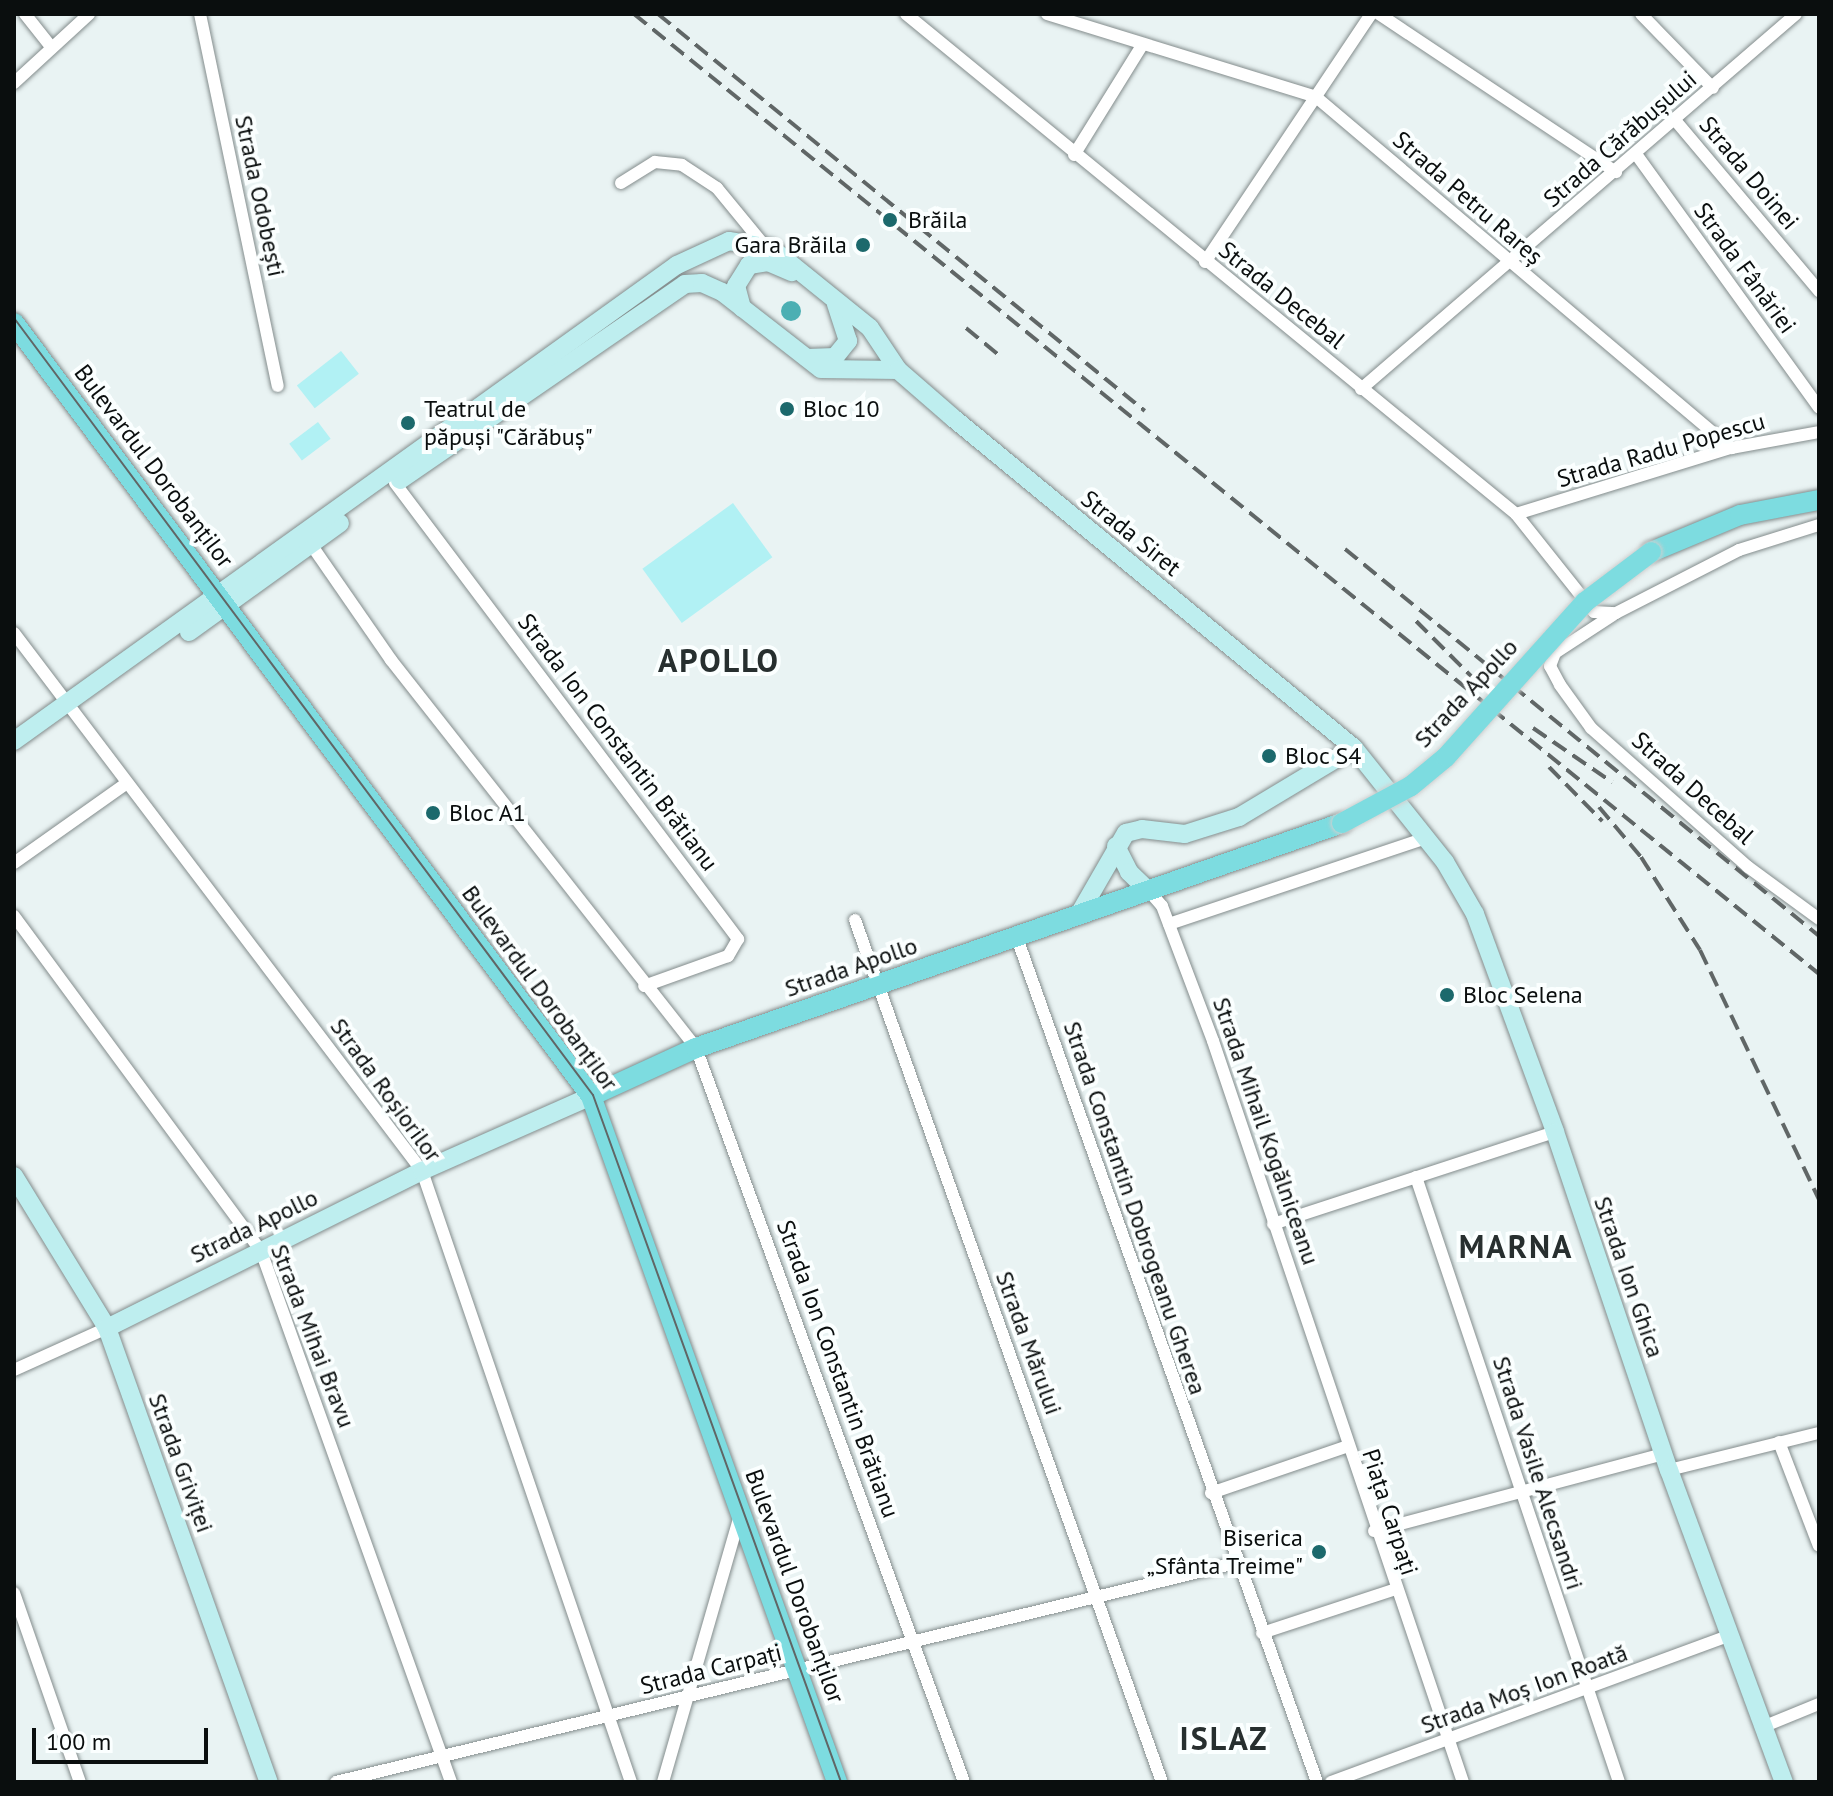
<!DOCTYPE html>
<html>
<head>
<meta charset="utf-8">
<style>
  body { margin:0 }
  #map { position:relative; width:1833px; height:1796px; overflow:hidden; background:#e9f3f3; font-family:"PT Sans",sans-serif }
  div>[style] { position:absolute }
  .green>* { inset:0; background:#b1f1f4; transform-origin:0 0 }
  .water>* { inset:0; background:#4cafb3 }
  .round { border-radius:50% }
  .roads { filter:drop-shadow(0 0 2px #838c8c) drop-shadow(0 0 2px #838c8c) }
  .street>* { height:12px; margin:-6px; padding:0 6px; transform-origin:6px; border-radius:6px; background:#fff }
  .secondary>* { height:18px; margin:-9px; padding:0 9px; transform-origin:9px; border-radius:9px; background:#beeeef }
  .primary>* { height:20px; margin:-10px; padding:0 10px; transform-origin:10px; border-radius:10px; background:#7ddce0 }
  .tram>* { height:2px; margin:-1px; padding:0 1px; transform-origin:1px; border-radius:1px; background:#606666 }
  .rail>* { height:4px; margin-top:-2px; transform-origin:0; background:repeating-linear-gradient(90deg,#606666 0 16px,transparent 0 24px) }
  .bridges { filter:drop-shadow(0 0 2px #cecfcf) drop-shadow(0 0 2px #cecfcf) }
  .primary-bridge>* { height:20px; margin:-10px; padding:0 10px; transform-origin:10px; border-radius:10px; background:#7ddce0 }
  .dots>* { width:22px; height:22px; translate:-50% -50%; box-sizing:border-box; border:4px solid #fbffff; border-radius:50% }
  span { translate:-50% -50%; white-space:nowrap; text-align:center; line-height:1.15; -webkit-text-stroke:8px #fbffff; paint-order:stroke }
  .street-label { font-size:24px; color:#0a0e0e }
  .poi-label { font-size:24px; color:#0a0e0e }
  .left { translate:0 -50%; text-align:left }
  .right { translate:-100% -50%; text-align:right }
  .district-label { font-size:32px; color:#272f2f; font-weight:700; letter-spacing:2px }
  .frame { position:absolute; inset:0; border:16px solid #0a0e0e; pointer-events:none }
  .scale { position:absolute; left:32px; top:1728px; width:176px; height:36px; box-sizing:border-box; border:4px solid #0a0e0e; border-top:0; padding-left:10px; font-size:24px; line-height:28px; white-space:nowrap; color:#0a0e0e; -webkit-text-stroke:6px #fbffff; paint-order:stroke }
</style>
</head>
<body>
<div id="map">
  <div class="green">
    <i style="left:341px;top:351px;width:29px;height:56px;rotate:52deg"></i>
    <i style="left:318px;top:422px;width:21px;height:36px;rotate:53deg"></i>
    <i style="left:733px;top:503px;width:67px;height:112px;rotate:54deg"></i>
  </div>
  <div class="water">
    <i class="round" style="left:781px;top:301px;width:20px;height:20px"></i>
  </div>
  <div class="roads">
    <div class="street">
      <i style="left:25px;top:14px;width:43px;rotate:51.5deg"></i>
      <i style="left:200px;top:14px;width:380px;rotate:78.2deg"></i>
      <i style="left:906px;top:14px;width:789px;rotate:39.34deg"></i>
      <i style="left:1516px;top:514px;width:125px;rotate:51.5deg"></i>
      <i style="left:1594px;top:612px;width:22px;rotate:3deg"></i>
      <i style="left:1616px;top:613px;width:138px;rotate:-27.1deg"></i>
      <i style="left:1739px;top:550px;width:84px;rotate:-17.4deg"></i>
      <i style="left:1047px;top:14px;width:282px;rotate:17.1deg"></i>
      <i style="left:1316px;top:97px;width:544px;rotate:40.22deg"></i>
      <i style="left:1379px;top:14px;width:285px;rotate:33.7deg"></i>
      <i style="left:1641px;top:14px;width:103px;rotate:45.8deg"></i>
      <i style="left:14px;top:83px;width:102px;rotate:-42.6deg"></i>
      <i style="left:1675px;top:120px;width:224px;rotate:49.9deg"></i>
      <i style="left:1636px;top:154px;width:313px;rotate:54.2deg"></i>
      <i style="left:1074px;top:155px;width:127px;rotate:-58.2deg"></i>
      <i style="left:621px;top:183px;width:40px;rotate:-32deg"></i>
      <i style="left:655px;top:162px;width:27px;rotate:6deg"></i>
      <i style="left:682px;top:165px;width:42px;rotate:33.3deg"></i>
      <i style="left:717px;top:188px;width:72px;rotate:50.6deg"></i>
      <i style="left:1205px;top:262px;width:298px;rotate:-56.2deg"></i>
      <i style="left:1361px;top:389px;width:574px;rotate:-40.76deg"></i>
      <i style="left:395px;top:483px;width:571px;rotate:53.05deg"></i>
      <i style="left:738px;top:939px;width:20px;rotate:120deg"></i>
      <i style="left:728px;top:956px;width:89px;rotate:160.3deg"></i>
      <i style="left:1516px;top:514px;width:225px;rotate:-17.1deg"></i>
      <i style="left:1731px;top:448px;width:89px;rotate:-10.3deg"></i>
      <i style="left:308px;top:540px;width:146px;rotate:55.3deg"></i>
      <i style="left:391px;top:660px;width:494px;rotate:51.8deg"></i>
      <i style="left:696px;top:1048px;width:781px;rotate:69.94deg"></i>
      <i style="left:1613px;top:615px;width:69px;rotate:146.8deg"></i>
      <i style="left:1555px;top:653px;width:14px;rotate:111deg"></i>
      <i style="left:1550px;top:666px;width:21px;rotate:62deg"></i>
      <i style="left:1560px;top:685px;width:53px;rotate:54.2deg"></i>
      <i style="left:1591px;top:728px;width:210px;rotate:41.5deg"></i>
      <i style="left:1748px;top:867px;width:88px;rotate:36.2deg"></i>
      <i style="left:14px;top:633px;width:675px;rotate:52.82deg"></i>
      <i style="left:422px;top:1171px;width:646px;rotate:71.12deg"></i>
      <i style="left:14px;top:863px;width:138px;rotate:-35.3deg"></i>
      <i style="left:1149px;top:891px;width:20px;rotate:49deg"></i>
      <i style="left:1162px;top:906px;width:144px;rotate:69.3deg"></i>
      <i style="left:1213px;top:1041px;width:782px;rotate:71.36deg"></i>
      <i style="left:14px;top:916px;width:416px;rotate:53.6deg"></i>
      <i style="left:261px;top:1251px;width:564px;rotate:70.31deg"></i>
      <i style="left:855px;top:920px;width:915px;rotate:70.4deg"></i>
      <i style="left:1169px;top:924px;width:271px;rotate:-18.5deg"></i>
      <i style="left:1017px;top:938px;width:896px;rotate:70.43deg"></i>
      <i style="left:1416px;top:1177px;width:638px;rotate:71.45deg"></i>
      <i style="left:1273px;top:1224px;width:297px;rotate:-18.1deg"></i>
      <i style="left:14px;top:1370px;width:102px;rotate:-24.3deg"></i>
      <i style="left:1779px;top:1442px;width:111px;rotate:69deg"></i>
      <i style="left:1669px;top:1470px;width:154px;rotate:-13.9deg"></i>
      <i style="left:1211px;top:1493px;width:145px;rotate:-18.9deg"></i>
      <i style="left:1374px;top:1531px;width:300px;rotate:-14.9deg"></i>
      <i style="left:14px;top:1593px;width:200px;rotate:70.8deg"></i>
      <i style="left:1262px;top:1633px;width:141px;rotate:-18.2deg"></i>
      <i style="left:1765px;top:1726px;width:58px;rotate:-22.2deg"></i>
      <i style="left:336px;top:1782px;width:926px;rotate:-13.68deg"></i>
      <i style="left:663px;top:1782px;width:277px;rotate:-73.9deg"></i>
      <i style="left:1331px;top:1782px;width:426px;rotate:-20.2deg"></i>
    </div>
    <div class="secondary">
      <i style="left:742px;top:308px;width:23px;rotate:-105deg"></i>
      <i style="left:736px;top:286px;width:25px;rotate:-58deg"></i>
      <i style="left:749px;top:265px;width:19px;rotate:-9deg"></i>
      <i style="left:768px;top:262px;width:26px;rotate:23deg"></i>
      <i style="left:807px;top:358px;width:28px;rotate:-2deg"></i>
      <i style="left:835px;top:357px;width:21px;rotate:-51deg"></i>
      <i style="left:848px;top:341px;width:40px;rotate:-108deg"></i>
      <i style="left:400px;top:480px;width:346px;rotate:-34.5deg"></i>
      <i style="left:685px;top:284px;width:17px;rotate:-3deg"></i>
      <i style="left:702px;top:283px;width:22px;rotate:24deg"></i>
      <i style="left:722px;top:292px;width:125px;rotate:37.9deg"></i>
      <i style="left:821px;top:369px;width:77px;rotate:0.7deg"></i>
      <i style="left:189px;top:632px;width:186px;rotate:-35.8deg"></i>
      <i style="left:14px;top:741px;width:816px;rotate:-35.68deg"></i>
      <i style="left:677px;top:265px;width:57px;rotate:-24.8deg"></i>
      <i style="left:729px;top:241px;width:43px;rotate:9.5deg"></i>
      <i style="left:771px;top:248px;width:127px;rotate:38.9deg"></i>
      <i style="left:870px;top:328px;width:50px;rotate:56.3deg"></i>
      <i style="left:898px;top:370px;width:72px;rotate:41deg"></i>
      <i style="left:952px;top:417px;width:521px;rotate:39.47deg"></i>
      <i style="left:1354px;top:748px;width:146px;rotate:51.4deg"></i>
      <i style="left:1445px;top:862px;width:60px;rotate:60deg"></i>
      <i style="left:1475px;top:914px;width:232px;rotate:69.8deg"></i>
      <i style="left:1555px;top:1132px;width:357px;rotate:71.4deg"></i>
      <i style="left:1669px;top:1470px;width:333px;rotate:69.8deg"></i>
      <i style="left:1116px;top:846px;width:29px;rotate:63deg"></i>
      <i style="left:1129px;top:872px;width:28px;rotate:44deg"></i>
      <i style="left:1078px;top:916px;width:96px;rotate:-60deg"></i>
      <i style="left:1126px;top:833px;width:16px;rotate:-14deg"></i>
      <i style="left:1142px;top:829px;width:43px;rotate:6.6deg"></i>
      <i style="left:1185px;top:834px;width:57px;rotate:-17.5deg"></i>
      <i style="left:1239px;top:817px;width:134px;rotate:-31deg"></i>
      <i style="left:14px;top:1176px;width:178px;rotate:58.5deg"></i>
      <i style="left:107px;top:1328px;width:482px;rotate:70.4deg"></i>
      <i style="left:107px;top:1328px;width:352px;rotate:-26.5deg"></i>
      <i style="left:422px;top:1171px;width:185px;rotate:-23.9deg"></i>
    </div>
    <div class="primary">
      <i style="left:14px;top:323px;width:965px;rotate:53.26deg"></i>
      <i style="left:591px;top:1096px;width:729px;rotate:70.27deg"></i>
      <i style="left:1651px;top:552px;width:96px;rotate:-22.6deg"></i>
      <i style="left:1740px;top:515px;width:80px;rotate:-10.8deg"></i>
      <i style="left:591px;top:1096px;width:115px;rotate:-24.6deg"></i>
      <i style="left:696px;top:1048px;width:684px;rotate:-19.2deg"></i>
    </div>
  </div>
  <div class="tram">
    <i style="left:14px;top:318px;width:969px;rotate:53.31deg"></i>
    <i style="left:593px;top:1095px;width:730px;rotate:70.15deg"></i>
  </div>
  <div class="rail">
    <i style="left:634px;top:14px;width:1525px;rotate:39.01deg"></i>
    <i style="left:658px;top:14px;width:628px;rotate:39.19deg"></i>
    <i style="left:966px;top:328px;width:44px;rotate:39.5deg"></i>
    <i style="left:1345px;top:549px;width:612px;rotate:39.23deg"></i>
    <i style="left:1416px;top:621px;width:96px;rotate:45deg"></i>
    <i style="left:1533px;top:728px;width:96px;rotate:34.4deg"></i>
    <i style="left:1549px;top:767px;width:76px;rotate:45.5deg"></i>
    <i style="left:1599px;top:807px;width:65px;rotate:50deg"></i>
    <i style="left:1641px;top:857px;width:110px;rotate:57.6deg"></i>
    <i style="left:1700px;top:950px;width:276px;rotate:64.5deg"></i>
  </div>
  <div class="bridges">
    <div class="primary-bridge">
      <i style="left:1342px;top:823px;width:78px;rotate:-28.2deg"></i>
      <i style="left:1411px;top:786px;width:45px;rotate:-39.6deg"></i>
      <i style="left:1446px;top:757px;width:208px;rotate:-48.1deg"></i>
      <i style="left:1585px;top:602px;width:83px;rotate:-37.1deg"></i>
    </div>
  </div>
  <div class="dots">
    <i style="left:890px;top:220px;background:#1c696c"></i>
    <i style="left:863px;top:245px;background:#1c696c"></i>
    <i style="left:787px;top:409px;background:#1c696c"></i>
    <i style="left:408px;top:423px;background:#1c696c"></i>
    <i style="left:1269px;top:756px;background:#1c696c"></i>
    <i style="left:433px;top:813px;background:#1c696c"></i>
    <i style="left:1447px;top:995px;background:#1c696c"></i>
    <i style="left:1319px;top:1552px;background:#1c696c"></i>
  </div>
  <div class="street-label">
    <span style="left:1620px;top:139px;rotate:-41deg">Strada Cărăbușului</span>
    <span style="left:1749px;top:173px;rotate:50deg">Strada Doinei</span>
    <span style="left:260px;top:196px;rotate:78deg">Strada Odobești</span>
    <span style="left:1468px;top:198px;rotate:41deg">Strada Petru Rareș</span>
    <span style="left:1745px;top:268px;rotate:54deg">Strada Fânăriei</span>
    <span style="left:1282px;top:295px;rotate:39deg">Strada Decebal</span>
    <span style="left:1661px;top:450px;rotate:-16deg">Strada Radu Popescu</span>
    <span style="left:154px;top:466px;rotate:53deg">Bulevardul Dorobanților</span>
    <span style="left:1131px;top:533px;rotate:39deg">Strada Siret</span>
    <span style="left:1466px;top:693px;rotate:-47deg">Strada Apollo</span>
    <span style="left:618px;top:742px;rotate:53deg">Strada Ion Constantin Brătianu</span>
    <span style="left:1693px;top:788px;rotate:42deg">Strada Decebal</span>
    <span style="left:851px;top:967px;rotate:-19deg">Strada Apollo</span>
    <span style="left:540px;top:988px;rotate:54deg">Bulevardul Dorobanților</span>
    <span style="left:386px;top:1090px;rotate:54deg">Strada Roșiorilor</span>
    <span style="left:1266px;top:1131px;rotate:71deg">Strada Mihail Kogălniceanu</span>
    <span style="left:1135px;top:1208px;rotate:71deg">Strada Constantin Dobrogeanu Gherea</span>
    <span style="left:254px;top:1226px;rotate:-26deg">Strada Apollo</span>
    <span style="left:1629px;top:1277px;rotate:71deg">Strada Ion Ghica</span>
    <span style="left:313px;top:1336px;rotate:69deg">Strada Mihai Bravu</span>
    <span style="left:1029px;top:1343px;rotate:70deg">Strada Mărului</span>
    <span style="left:838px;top:1369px;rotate:70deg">Strada Ion Constantin Brătianu</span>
    <span style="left:181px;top:1463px;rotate:70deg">Strada Griviței</span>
    <span style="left:1538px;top:1473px;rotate:72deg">Strada Vasile Alecsandri</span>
    <span style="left:1390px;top:1512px;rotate:72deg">Piața Carpați</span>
    <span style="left:795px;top:1586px;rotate:70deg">Bulevardul Dorobanților</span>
    <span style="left:711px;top:1669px;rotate:-14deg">Strada Carpați</span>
    <span style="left:1524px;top:1689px;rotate:-20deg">Strada Moș Ion Roată</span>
  </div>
  <div class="poi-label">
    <span class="left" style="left:908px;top:220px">Brăila</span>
    <span class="right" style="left:847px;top:245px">Gara Brăila</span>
    <span class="left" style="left:424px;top:423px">Teatrul de<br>păpuși "Cărăbuș"</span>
    <span class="left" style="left:803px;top:409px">Bloc 10</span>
    <span class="left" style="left:1285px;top:756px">Bloc S4</span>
    <span class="left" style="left:449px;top:813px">Bloc A1</span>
    <span class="left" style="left:1463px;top:995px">Bloc Selena</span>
    <span class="right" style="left:1303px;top:1552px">Biserica<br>„Sfânta Treime"</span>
  </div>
  <div class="district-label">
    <span style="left:719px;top:660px">APOLLO</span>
    <span style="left:1516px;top:1246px">MARNA</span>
    <span style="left:1224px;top:1738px">ISLAZ</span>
  </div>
  <div class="frame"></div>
  <div class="scale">100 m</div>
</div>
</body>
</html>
